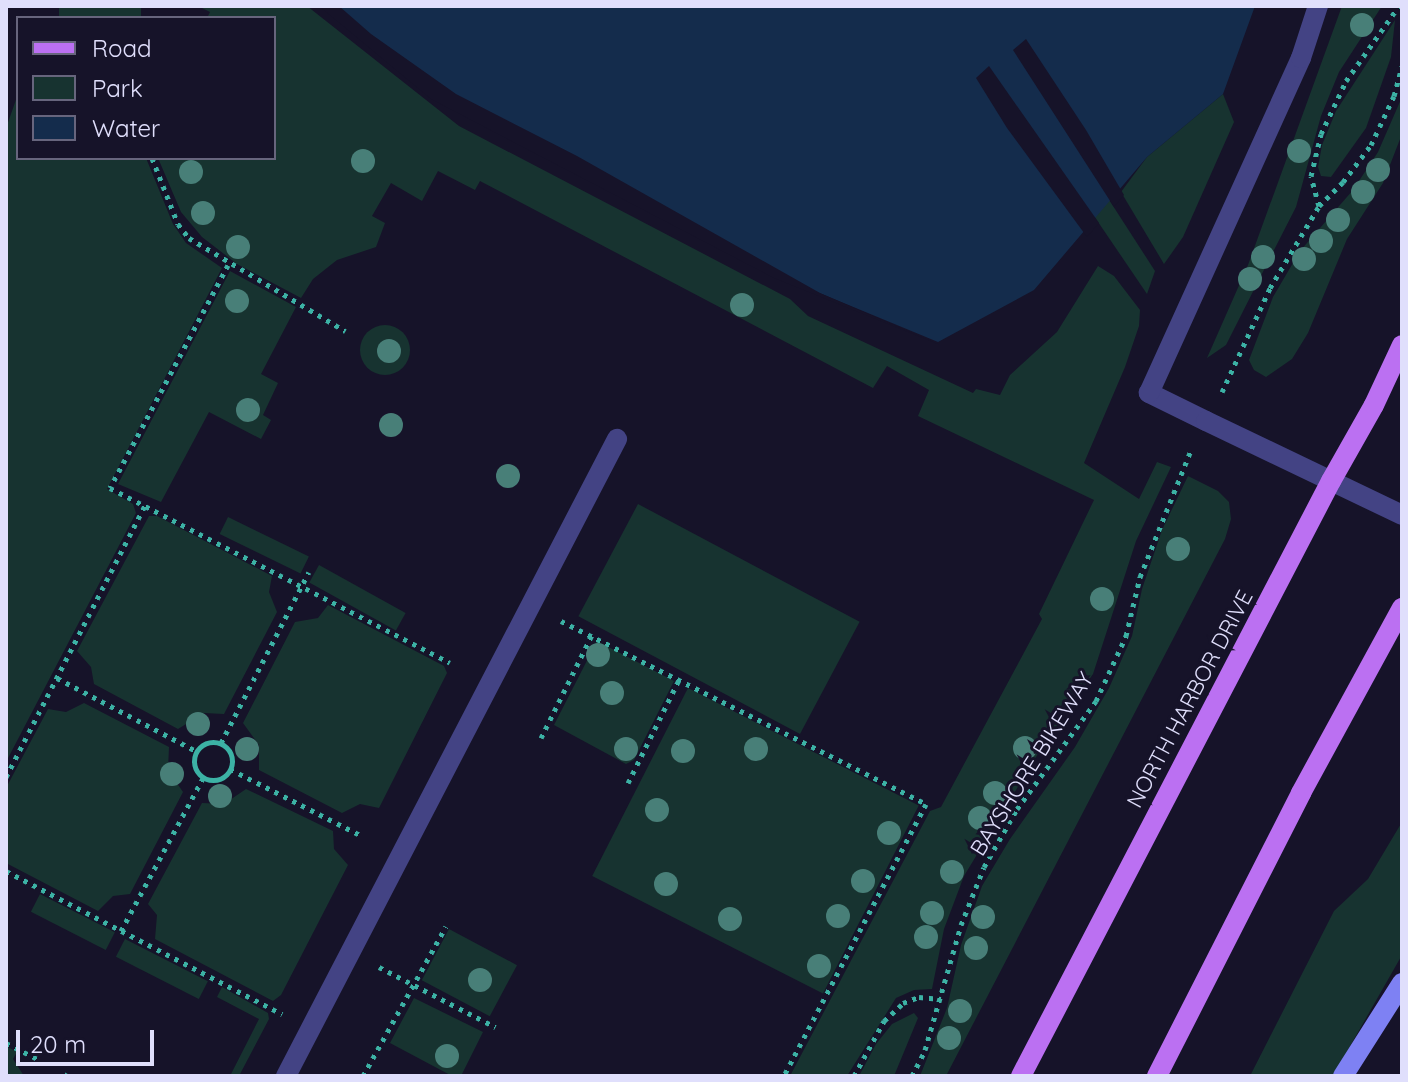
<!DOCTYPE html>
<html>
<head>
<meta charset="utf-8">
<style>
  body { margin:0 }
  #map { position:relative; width:1408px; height:1082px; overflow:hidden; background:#161329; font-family:Quicksand,sans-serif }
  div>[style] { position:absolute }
  .green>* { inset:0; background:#173330; transform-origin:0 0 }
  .round { border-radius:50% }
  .water>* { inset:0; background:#142c4c }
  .pier>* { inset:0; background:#161329 }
  .path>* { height:5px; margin-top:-2.5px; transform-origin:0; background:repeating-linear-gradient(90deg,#3cb2a5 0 4px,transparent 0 10px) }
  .path>.ring { margin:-2.5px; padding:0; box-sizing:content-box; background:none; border:5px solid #3cb2a5; border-radius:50% }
  .lane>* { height:20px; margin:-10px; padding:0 10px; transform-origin:10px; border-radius:10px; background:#434384 }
  .street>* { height:20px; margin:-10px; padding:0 10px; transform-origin:10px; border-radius:10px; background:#434384 }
  .secondary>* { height:20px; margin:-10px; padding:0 10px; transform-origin:10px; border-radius:10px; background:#7e81f3 }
  .primary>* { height:20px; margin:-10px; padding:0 10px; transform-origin:10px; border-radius:10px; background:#bb70f2 }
  .trees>* { width:24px; height:24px; margin:-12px; border-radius:50%; background:#487f78 }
  span { translate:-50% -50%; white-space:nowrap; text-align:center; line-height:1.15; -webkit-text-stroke:6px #161329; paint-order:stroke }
  .street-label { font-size:22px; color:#e0dffc }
  .frame { position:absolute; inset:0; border:8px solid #e0dffc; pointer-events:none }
  .legend { position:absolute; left:16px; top:16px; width:260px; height:144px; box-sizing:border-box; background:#161329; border:2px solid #67657d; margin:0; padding:10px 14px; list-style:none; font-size:24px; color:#e0dffc }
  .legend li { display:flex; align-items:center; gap:16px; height:40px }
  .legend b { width:40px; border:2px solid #67657d }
  .scale { position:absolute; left:16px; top:1030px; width:138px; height:36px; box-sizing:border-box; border:4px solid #e0dffc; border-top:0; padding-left:10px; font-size:24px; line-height:28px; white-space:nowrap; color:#e0dffc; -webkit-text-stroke:6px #161329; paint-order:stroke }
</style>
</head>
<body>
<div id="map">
  <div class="green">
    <i style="left:59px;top:6px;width:82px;height:13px"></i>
    <i style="clip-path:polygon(198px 6px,307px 6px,459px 126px,790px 299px,808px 316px,973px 393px,976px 389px,1000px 395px,1010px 375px,1057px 332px,1098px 266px,1114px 276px,1140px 310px,1139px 326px,1125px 367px,1084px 463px,1139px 499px,1157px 462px,1171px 467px,1136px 541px,1093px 674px,1039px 752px,964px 876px,944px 929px,932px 989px,914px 990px,896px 998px,847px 1076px,790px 1076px,930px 811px,941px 807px,1042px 619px,1039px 614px,1094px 500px,918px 416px,929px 390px,887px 366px,873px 388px,480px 181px,475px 190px,438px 171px,422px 201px,391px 183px,372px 216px,385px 223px,376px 247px,337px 260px,313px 279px,301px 298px,237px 264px,202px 237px,181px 212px,158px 158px,274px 158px,274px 18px,207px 18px,210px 12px)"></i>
    <i style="clip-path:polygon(1342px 6px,1382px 6px,1339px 72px,1321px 116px,1296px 207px,1274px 250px,1226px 345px,1207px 358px,1248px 265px)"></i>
    <i style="clip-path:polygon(1395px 20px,1391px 57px,1366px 128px,1331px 177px,1321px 176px,1318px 167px,1322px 145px,1336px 111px)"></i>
    <i style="clip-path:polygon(18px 94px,18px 158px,146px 158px,173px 224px,186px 243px,222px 268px,107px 489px,133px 504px,136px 513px,6px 762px,6px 128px)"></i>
    <i style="clip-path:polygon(1223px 94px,1234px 122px,1183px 237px,1164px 264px,1121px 192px,1147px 157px)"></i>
    <i style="clip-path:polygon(1402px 97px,1402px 134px,1383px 183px,1347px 239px,1308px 333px,1292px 359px,1266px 377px,1254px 370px,1249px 360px,1273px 297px,1300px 251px,1353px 190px,1378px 152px)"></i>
    <i style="clip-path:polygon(1044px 99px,1155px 271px,1147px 294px,1060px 166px)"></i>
    <i style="clip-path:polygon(230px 271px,296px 307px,261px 374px,278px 383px,263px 415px,271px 420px,261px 439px,209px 412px,161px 502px,118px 484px)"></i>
    <i class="round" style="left:360px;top:325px;width:50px;height:50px"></i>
    <i style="clip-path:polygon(1188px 476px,1218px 491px,1229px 502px,1231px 519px,1225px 539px,946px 1076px,920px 1076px,947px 1008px,961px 945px,982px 886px,1010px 839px,1075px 747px,1109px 688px,1132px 636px,1142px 589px,1162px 530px)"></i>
    <i style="left:638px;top:504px;width:251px;height:127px;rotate:28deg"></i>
    <i style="clip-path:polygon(149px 516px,157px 516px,272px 576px,269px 592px,277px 612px,224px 714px,204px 713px,178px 729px,94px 684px,91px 667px,77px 651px)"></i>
    <i style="left:228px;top:517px;width:90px;height:19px;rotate:26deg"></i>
    <i style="left:319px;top:565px;width:99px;height:20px;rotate:29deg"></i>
    <i style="clip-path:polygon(328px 605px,444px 666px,447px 673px,379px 808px,360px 804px,342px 813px,259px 770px,259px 745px,243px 723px,295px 622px,318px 618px)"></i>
    <i style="clip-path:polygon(597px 641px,674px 681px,634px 760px,626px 764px,554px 725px)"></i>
    <i style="left:688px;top:688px;width:259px;height:211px;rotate:27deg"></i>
    <i style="clip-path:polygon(84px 703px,169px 747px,168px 770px,183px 792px,130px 894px,113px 896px,98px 911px,6px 863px,6px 788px,48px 709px,66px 712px)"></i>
    <i style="clip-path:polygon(246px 789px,333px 831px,334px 849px,348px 865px,281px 995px,273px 1001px,155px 939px,157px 915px,148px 904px,202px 803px,224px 804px)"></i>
    <i style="clip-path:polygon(1402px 822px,1402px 955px,1333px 1076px,1250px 1076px,1334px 911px,1368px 879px)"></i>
    <i style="left:40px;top:894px;width:84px;height:20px;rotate:27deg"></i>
    <i style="left:449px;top:929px;width:77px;height:58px;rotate:28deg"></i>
    <i style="left:125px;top:939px;width:93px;height:20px;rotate:27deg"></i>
    <i style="clip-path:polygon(222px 987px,268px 1013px,269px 1019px,239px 1076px,230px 1076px,259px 1019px,217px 997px)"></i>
    <i style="clip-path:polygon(414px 998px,483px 1032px,461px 1076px,452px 1076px,390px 1043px)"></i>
    <i style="clip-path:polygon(914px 1013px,918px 1018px,894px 1076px,859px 1076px,876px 1044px,892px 1024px)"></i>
    <i style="clip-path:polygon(6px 1046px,17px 1052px,13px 1059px,24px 1076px,6px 1076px)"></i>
  </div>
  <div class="water">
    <i style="clip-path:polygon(323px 6px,1255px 6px,1223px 94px,1147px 157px,1034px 290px,938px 342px,776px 275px,433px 95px)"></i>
  </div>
  <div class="pier">
    <i style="clip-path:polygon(6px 6px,26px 6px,6px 36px)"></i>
    <i style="clip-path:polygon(319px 6px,339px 6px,371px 34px,456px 94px,577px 156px,820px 293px,940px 345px,774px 278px,431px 99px)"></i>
    <i style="clip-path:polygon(1026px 39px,1086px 130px,1124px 195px,1114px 207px,1013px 50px)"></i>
    <i style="clip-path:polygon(989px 66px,1099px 223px,1087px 237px,1007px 128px,976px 78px)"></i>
  </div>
  <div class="path">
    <i style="left:152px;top:158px;width:71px;rotate:68.5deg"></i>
    <i style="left:178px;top:224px;width:18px;rotate:52deg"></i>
    <i style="left:189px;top:238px;width:182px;rotate:30.8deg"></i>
    <i style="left:1319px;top:206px;width:31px;rotate:-105deg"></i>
    <i style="left:1311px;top:176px;width:43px;rotate:-76.6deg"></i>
    <i style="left:1321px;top:134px;width:59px;rotate:-64.7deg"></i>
    <i style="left:1346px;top:81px;width:92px;rotate:-54.8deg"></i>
    <i style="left:228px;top:265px;width:252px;rotate:117.9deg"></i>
    <i style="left:110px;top:488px;width:382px;rotate:27.2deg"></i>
    <i style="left:1222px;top:392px;width:115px;rotate:-65.2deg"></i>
    <i style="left:1270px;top:288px;width:96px;rotate:-59.1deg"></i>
    <i style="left:1319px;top:206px;width:34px;rotate:-45deg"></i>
    <i style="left:1343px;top:182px;width:46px;rotate:-52.9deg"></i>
    <i style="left:1371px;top:145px;width:54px;rotate:-64.9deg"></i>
    <i style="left:1394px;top:96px;width:31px;rotate:-75deg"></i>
    <i style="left:561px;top:621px;width:408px;rotate:26.6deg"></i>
    <i style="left:926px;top:804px;width:307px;rotate:117.6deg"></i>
    <i style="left:57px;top:678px;width:157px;rotate:27.7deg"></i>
    <i style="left:541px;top:738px;width:115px;rotate:-63.7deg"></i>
    <i class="ring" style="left:194px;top:742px;width:33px;height:33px"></i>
    <i style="left:221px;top:743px;width:192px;rotate:-62.8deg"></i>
    <i style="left:230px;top:769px;width:148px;rotate:26.9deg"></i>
    <i style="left:6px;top:777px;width:307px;rotate:-62.9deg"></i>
    <i style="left:628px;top:783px;width:115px;rotate:-63.7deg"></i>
    <i style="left:6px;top:871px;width:311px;rotate:27.4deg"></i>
    <i style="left:121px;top:931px;width:174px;rotate:-61.8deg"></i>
    <i style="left:379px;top:967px;width:131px;rotate:27.3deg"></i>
    <i style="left:6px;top:1043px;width:35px;rotate:27deg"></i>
    <i style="left:64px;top:1074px;width:4px;rotate:34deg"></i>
    <i style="left:363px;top:1076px;width:171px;rotate:-61deg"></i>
    <i style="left:854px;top:1076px;width:63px;rotate:-61.4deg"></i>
    <i style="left:884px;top:1021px;width:26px;rotate:-43deg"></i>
    <i style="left:903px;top:1003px;width:17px;rotate:-21deg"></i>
    <i style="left:919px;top:997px;width:22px;rotate:5deg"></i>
    <i style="left:912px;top:1076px;width:29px;rotate:-63deg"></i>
    <i style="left:925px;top:1050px;width:130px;rotate:-73.9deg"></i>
    <i style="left:961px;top:925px;width:62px;rotate:-68.4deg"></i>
    <i style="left:984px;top:867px;width:67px;rotate:-60.4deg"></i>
    <i style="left:1017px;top:809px;width:134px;rotate:-53.8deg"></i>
    <i style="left:1096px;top:701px;width:72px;rotate:-65.2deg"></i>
    <i style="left:1126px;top:636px;width:61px;rotate:-76.7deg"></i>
    <i style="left:1140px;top:577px;width:137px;rotate:-68.1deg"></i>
  </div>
  <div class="lane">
    <i style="left:1206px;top:421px;width:64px;rotate:-153.8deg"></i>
    <i style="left:1149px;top:393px;width:368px;rotate:-65.6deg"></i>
    <i style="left:1301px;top:58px;width:55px;rotate:-71.9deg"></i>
    <i style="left:286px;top:1076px;width:718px;rotate:-62.54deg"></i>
  </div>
  <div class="street">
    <i style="left:1206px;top:421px;width:217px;rotate:25.6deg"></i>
  </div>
  <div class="secondary">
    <i style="left:1343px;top:1076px;width:110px;rotate:-57.6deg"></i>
  </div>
  <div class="primary">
    <i style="left:1021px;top:1076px;width:671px;rotate:-62.48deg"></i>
    <i style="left:1331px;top:481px;width:87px;rotate:-60.5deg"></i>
    <i style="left:1374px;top:405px;width:66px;rotate:-65deg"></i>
    <i style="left:1157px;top:1076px;width:318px;rotate:-63deg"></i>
    <i style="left:1301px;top:793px;width:211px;rotate:-61.4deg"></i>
  </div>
  <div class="trees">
    <i style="left:1362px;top:25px"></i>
    <i style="left:1299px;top:151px"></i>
    <i style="left:363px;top:161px"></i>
    <i style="left:1378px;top:170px"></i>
    <i style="left:191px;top:172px"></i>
    <i style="left:1363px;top:192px"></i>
    <i style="left:203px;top:213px"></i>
    <i style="left:1338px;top:220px"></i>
    <i style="left:1321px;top:241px"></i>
    <i style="left:238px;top:247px"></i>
    <i style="left:1263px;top:257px"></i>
    <i style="left:1304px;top:259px"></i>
    <i style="left:1250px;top:279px"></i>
    <i style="left:237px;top:301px"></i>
    <i style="left:742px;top:305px"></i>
    <i style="left:389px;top:351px"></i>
    <i style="left:248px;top:410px"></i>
    <i style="left:391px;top:425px"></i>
    <i style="left:508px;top:476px"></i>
    <i style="left:1178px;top:549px"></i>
    <i style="left:1102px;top:599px"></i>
    <i style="left:598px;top:655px"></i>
    <i style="left:612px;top:693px"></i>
    <i style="left:198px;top:724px"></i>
    <i style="left:1025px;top:748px"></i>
    <i style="left:247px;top:749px"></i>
    <i style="left:626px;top:749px"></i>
    <i style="left:756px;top:749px"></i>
    <i style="left:683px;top:751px"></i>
    <i style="left:172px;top:774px"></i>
    <i style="left:995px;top:793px"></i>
    <i style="left:220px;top:796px"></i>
    <i style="left:657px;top:810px"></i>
    <i style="left:980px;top:818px"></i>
    <i style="left:889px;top:833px"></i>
    <i style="left:952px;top:872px"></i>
    <i style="left:863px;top:881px"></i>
    <i style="left:666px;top:884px"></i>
    <i style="left:932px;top:913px"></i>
    <i style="left:838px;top:916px"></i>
    <i style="left:983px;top:917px"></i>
    <i style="left:730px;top:919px"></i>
    <i style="left:926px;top:937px"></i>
    <i style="left:976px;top:948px"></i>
    <i style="left:819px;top:966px"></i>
    <i style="left:480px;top:980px"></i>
    <i style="left:960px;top:1011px"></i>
    <i style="left:949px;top:1038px"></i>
    <i style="left:447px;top:1056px"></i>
  </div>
  <div class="street-label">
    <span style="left:1190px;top:699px;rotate:-62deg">NORTH HARBOR DRIVE</span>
    <span style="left:1032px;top:764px;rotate:-58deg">BAYSHORE BIKEWAY</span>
  </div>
  <div class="frame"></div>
  <ul class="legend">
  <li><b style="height:10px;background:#bb70f2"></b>Road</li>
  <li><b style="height:22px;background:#173330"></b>Park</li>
  <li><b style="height:22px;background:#142c4c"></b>Water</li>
  </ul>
  <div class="scale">20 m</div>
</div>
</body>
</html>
